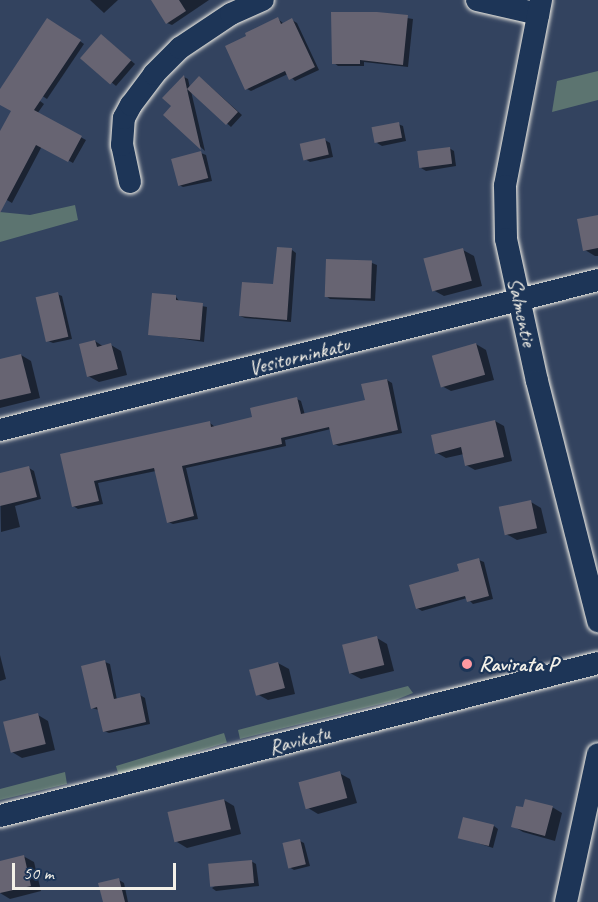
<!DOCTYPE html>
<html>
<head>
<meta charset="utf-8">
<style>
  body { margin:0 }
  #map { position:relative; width:598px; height:902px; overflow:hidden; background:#33435f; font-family:Caveat,sans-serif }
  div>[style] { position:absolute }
  .green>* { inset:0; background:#5c7470; transform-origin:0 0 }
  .shadow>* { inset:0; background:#0007 }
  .building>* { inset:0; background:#676472; transform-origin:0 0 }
  .roads { filter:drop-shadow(0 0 2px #f4f1e8) drop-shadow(0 0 2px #f4f1e8) }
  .minor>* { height:22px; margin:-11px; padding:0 11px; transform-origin:11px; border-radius:11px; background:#1d3557 }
  .dots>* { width:16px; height:16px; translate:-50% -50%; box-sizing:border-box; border:3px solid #1d3557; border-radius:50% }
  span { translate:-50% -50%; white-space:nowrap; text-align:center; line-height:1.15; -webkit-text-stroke:4.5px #1d3557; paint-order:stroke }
  .street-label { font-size:21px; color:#f4f1e8 }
  .poi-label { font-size:21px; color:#f4f1e8; font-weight:700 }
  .left { translate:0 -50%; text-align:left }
  .scale { position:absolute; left:12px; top:863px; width:164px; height:27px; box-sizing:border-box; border:3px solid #f4f1e8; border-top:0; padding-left:8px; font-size:18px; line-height:21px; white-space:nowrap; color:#f4f1e8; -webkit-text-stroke:4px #1d3557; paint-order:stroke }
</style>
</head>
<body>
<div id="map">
  <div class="green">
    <i style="clip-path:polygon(598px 71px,598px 100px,552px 112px,557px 81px)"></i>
    <i style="clip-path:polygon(75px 205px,78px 220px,0 242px,0 212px,30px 215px)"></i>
    <i style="clip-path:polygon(408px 686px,413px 693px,393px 701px,240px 739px,238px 730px)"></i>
    <i style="left:224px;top:733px;width:10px;height:113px;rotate:73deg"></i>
    <i style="clip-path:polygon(65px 772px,67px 784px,0 800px,0 789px)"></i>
  </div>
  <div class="shadow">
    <i style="clip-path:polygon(90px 0,118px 0,104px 13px)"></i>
    <i style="clip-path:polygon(153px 0,209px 0,172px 25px,167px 23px)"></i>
    <i style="clip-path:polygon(377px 13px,413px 19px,408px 67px,364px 62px,364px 66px,338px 66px,334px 63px)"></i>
    <i style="clip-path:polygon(278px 19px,284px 24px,292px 20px,297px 23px,319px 70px,295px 81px,288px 74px,251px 91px,247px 89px)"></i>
    <i style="clip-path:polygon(57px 25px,84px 44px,47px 99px,10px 75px)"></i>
    <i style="clip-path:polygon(106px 39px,135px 64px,116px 86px,82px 58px)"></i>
    <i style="clip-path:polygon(184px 77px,188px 79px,190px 88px,199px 78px,204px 81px,242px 115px,231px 127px,191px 91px,205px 151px,165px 115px,173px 106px)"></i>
    <i style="clip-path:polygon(0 92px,40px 101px,44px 104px,37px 114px,86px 140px,73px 163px,42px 146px,12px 203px,0 196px,0 134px,13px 110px,0 103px)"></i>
    <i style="clip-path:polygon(398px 124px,403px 126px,406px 141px,382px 146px,377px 143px)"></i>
    <i style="clip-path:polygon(325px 140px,330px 143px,333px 157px,310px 162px,305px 159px)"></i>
    <i style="clip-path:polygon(449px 148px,454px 151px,456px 166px,426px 171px,421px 168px)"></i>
    <i style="clip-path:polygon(201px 153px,206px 155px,212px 181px,183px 187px,179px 185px)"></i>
    <i style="clip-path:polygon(598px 217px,598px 256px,595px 256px,585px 250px)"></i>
    <i style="clip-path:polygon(292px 250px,296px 253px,291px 322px,245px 318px,240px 316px,274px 286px)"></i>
    <i style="clip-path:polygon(463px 250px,474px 256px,482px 286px,444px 296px,433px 290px)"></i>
    <i style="clip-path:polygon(327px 260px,372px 263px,377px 265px,375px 301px,330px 299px,326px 296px)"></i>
    <i style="clip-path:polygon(57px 294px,62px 296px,72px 339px,53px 343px,48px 341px)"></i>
    <i style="clip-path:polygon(176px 297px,180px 302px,207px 307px,204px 342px,150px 334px)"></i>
    <i style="clip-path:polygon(95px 341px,104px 347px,111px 345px,121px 351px,127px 375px,99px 382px,88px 376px)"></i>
    <i style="clip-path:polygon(476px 344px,486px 350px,494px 380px,451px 391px,440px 385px)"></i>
    <i style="clip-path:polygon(21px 355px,31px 361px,40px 398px,0 408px,0 360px)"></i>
    <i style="clip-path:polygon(387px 380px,392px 383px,402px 433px,339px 446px,334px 444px,331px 429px,285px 440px,286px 446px,186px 468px,198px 519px,173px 524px,168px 522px,156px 471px,98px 483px,103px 504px,78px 509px,73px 506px,62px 455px,210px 423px,215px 427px,254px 418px,297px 399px,301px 401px,305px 415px,367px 401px)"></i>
    <i style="clip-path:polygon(495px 421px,504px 426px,512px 461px,475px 470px,466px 465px,464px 454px,446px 458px,437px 453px)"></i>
    <i style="clip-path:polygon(29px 468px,34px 471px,41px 499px,15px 506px,20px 527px,1px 532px,0 475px)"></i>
    <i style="clip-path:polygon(531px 502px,541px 508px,547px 533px,517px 540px,506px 534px)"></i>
    <i style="clip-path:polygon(479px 560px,484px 562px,493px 599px,473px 604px,467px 598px,422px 611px,417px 608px)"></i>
    <i style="clip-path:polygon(377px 638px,387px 644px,394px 671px,361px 679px,350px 673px)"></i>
    <i style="clip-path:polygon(0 655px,6px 679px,0 681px)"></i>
    <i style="clip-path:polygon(105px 662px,110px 664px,117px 700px,140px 695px,145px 698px,150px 724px,109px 733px,104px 731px,99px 710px,92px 708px)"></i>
    <i style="clip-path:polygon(278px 663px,289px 669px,295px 694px,268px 700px,257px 694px)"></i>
    <i style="clip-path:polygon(38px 715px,48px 721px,55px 750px,22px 758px,12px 752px)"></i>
    <i style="clip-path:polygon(339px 773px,350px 779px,357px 803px,318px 814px,308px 808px)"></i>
    <i style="clip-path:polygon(224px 800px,234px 806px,241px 834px,187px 848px,177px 842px)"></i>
    <i style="clip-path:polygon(552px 807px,562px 813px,555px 841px,523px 832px,513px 826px)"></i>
    <i style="clip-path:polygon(494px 826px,498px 829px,493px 848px,459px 837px)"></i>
    <i style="clip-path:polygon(300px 841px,304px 843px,310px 866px,294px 870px,289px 867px)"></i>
    <i style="clip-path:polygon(23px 856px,34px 862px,41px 891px,10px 899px,0 893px,0 862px)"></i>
    <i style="clip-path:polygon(251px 861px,256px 864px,259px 886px,216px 891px,212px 888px)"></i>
    <i style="clip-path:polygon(119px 880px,124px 883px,128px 902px,104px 902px)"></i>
  </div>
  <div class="building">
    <i style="clip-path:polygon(151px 0,179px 0,186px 11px,166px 24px)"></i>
    <i style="clip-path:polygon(331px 12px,377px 12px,408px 15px,403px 65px,360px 60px,360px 64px,332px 64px)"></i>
    <i style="clip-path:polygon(278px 17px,281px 24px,292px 18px,315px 67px,289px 80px,285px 71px,245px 90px,225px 46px,246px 36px,245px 33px)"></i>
    <i style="clip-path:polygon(47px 18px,81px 40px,34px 110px,82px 136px,68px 162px,36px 145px,0 213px,0 131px,11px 111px,0 105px,0 89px)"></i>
    <i style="left:101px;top:34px;width:40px;height:32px;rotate:41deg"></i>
    <i style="clip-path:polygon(184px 75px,187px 89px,199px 76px,238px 112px,226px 125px,187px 89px,201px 150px,163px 115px,171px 106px,162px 98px)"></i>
    <i style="left:399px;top:122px;width:16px;height:28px;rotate:79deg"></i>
    <i style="left:325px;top:138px;width:17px;height:26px;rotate:77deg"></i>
    <i style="left:450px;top:147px;width:17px;height:33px;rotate:83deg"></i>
    <i style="left:201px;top:151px;width:28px;height:31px;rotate:75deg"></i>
    <i style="clip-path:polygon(598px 215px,598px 248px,583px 251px,577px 219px)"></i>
    <i style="clip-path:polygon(277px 247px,292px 248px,287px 320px,239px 316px,242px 282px,273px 284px)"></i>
    <i style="left:463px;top:248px;width:34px;height:41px;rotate:75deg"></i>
    <i style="left:326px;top:259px;width:46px;height:38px;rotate:2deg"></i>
    <i style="left:58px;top:292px;width:46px;height:23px;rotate:77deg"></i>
    <i style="clip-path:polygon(152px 293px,176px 295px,176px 300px,203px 303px,200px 340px,148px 335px)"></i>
    <i style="clip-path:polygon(95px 340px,97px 347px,111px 343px,118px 369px,87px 377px,79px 344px)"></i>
    <i style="left:476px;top:343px;width:33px;height:46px;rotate:74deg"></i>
    <i style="clip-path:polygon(21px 354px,31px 393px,0 400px,0 359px)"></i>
    <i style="clip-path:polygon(387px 379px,398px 430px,333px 445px,329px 427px,281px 438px,282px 444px,182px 466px,194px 516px,167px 523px,154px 468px,94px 481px,99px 501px,72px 507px,60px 454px,210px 421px,211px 427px,252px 417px,250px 408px,297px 397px,301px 414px,365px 400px,361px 384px)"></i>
    <i style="clip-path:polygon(495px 420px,504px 457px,465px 466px,461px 447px,435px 454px,431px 435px)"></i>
    <i style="clip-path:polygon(29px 466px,37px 497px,0 506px,0 473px)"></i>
    <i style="left:531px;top:500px;width:29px;height:33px;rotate:78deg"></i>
    <i style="clip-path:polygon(479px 558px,489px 596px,467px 602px,465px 596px,416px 609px,409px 585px,459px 571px,457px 564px)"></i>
    <i style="left:377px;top:636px;width:30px;height:36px;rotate:76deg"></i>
    <i style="clip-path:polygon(105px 660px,114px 699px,140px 693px,146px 722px,103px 732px,97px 707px,91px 709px,81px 666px)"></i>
    <i style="left:278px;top:662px;width:27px;height:30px;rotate:75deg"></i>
    <i style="left:38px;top:713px;width:32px;height:36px;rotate:76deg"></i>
    <i style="left:340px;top:771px;width:28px;height:43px;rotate:75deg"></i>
    <i style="left:224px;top:799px;width:31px;height:58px;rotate:77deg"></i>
    <i style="clip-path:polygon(525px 799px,553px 806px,545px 836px,511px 827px,516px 806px,523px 807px)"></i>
    <i style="left:463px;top:817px;width:32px;height:22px;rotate:14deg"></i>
    <i style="left:300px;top:839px;width:26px;height:18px;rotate:77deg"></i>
    <i style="clip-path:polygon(24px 855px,31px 886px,0 893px,0 861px)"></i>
    <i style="left:252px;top:860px;width:23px;height:44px;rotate:85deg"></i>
    <i style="clip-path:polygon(119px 878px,125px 902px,103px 902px,98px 883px)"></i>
  </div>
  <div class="roads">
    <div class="minor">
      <i style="left:477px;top:0;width:63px;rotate:12.9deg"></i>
      <i style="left:541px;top:0;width:189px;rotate:101deg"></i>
      <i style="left:505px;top:186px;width:53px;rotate:88.9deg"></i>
      <i style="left:506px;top:239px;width:145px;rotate:77.7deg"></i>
      <i style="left:537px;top:381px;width:248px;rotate:75.7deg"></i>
      <i style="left:130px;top:182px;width:38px;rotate:-102deg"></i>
      <i style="left:122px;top:145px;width:27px;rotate:-86deg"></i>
      <i style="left:124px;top:118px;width:15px;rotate:-62deg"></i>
      <i style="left:131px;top:105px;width:39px;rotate:-53deg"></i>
      <i style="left:154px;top:74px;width:37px;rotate:-45deg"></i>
      <i style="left:180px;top:48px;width:61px;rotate:-33.7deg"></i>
      <i style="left:231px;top:14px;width:35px;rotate:-24deg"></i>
      <i style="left:0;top:430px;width:617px;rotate:-14.08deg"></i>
      <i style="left:0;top:816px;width:617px;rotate:-14.35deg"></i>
      <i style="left:566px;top:902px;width:151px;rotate:-77.8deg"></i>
    </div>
  </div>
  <div class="dots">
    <i style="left:467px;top:664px;background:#ff9aa2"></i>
  </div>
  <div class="street-label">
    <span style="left:522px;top:312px;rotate:77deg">Salmentie</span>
    <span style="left:299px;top:356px;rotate:-14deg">Vesitorninkatu</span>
    <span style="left:299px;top:740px;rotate:-15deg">Ravikatu</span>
  </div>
  <div class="poi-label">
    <span class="left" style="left:479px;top:664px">Ravirata P</span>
  </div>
  <div class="scale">50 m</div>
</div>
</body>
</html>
